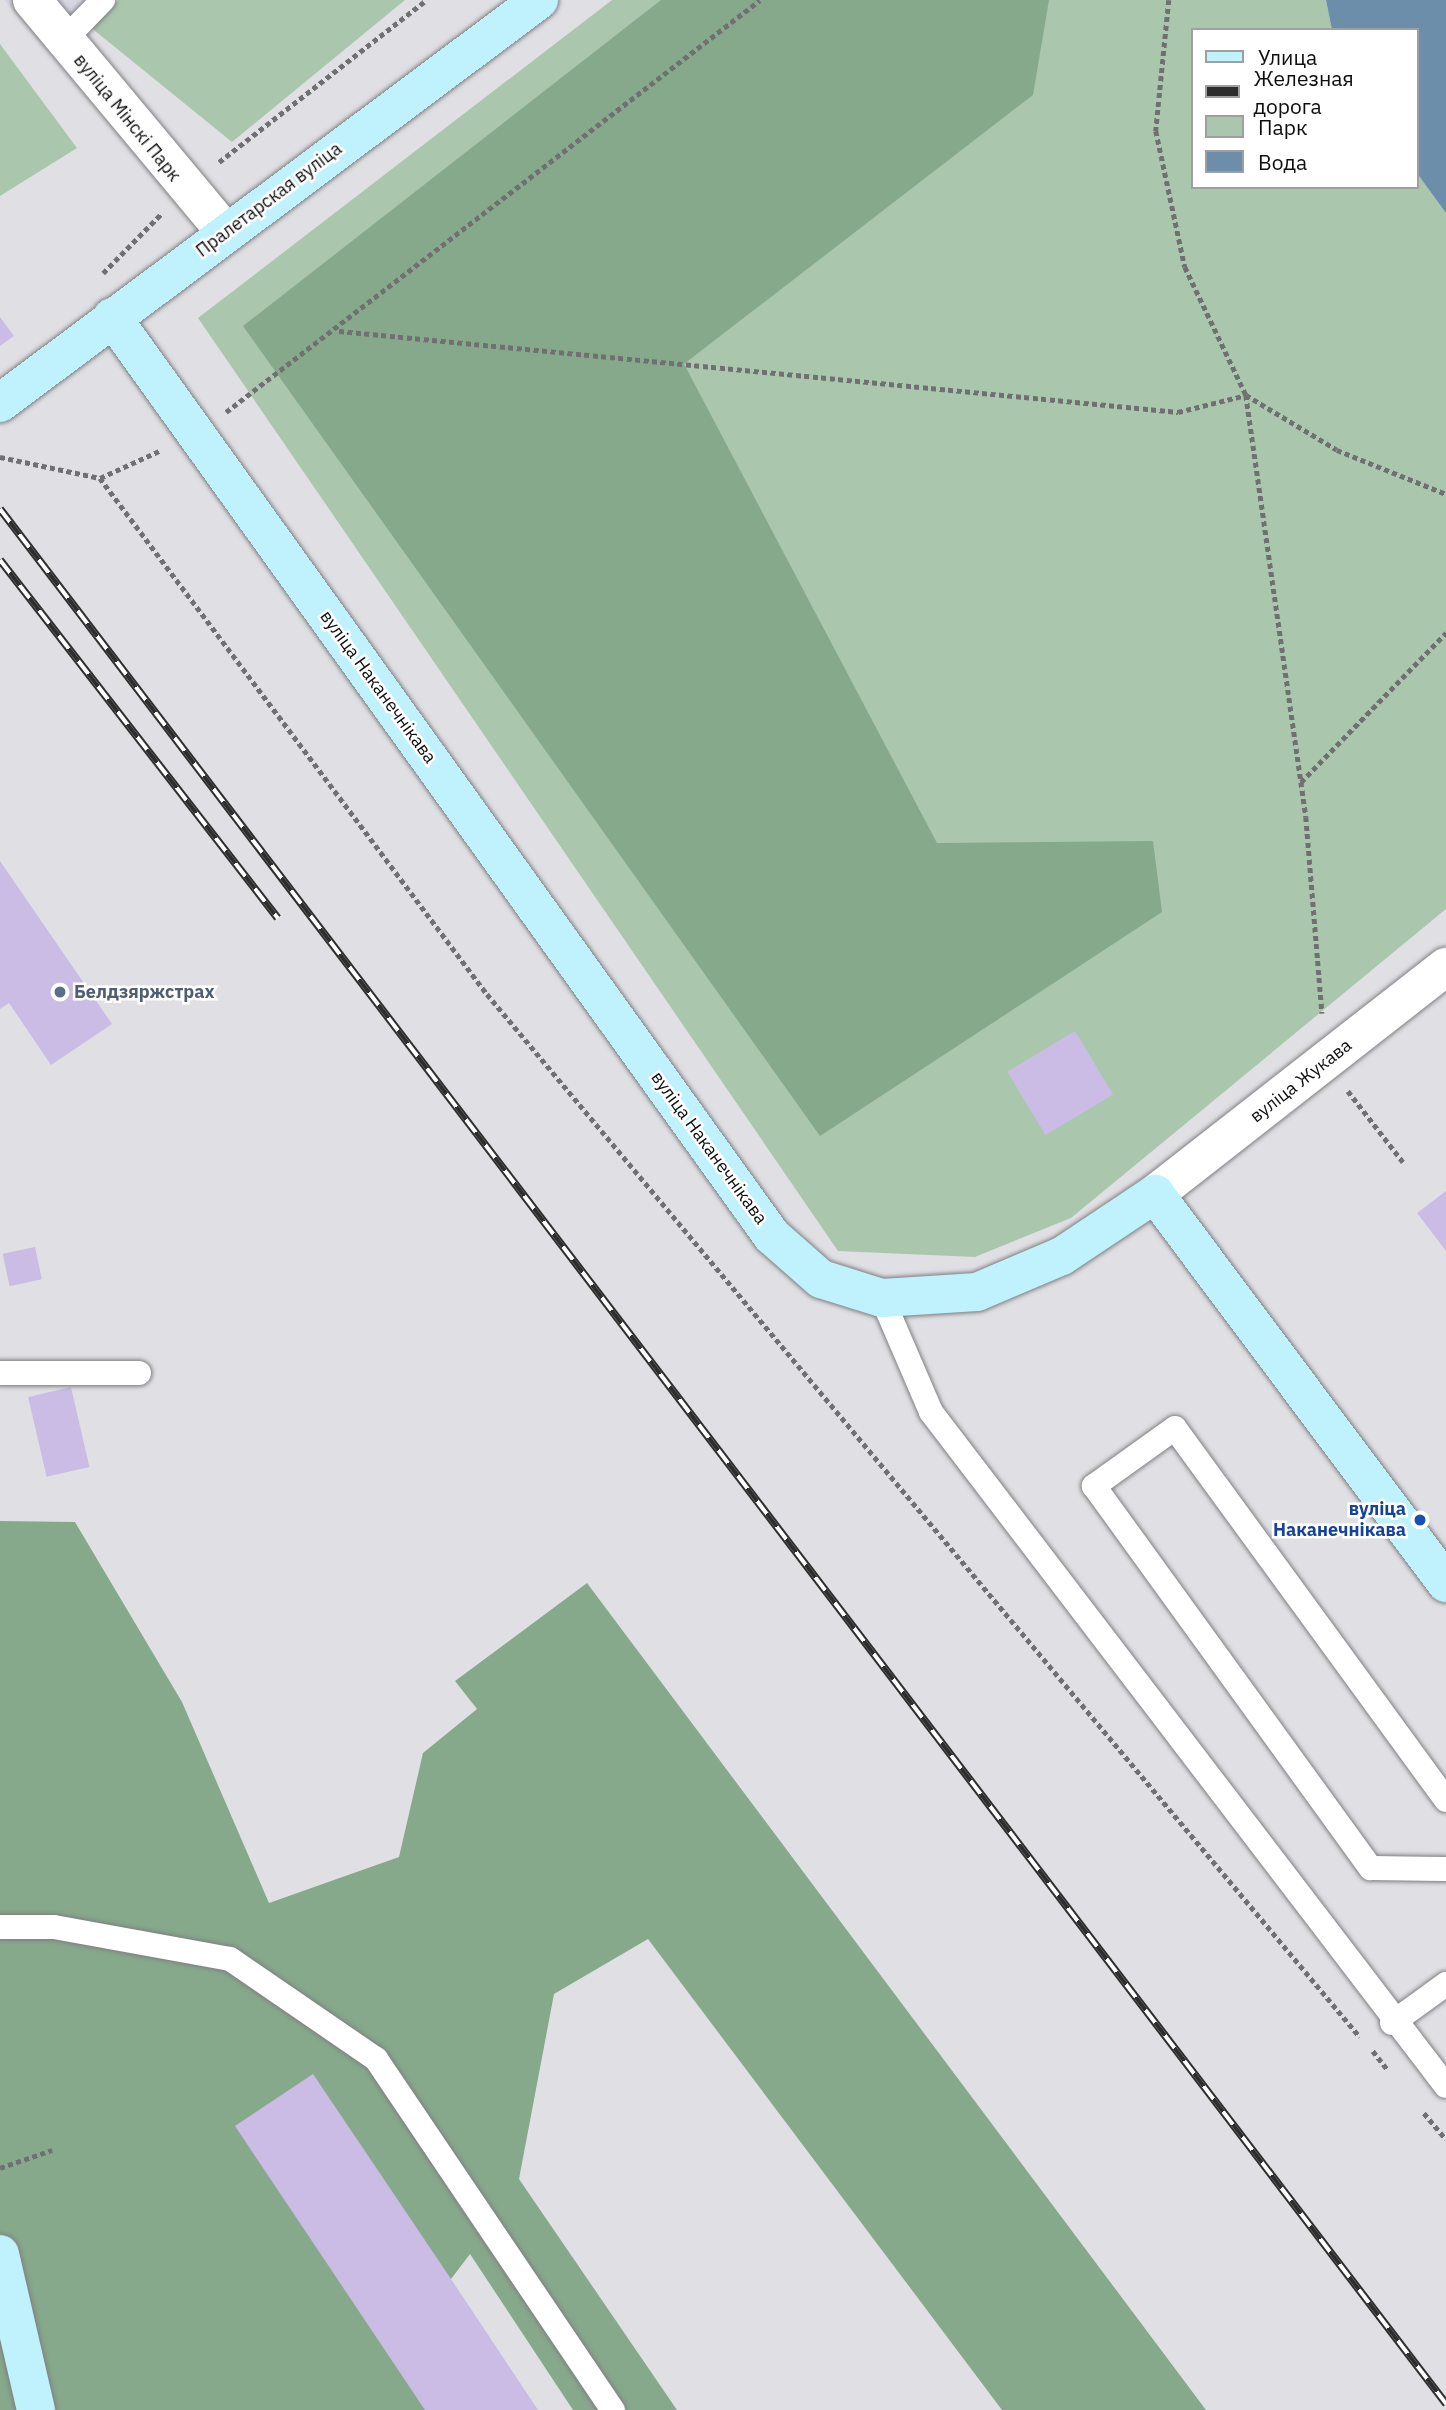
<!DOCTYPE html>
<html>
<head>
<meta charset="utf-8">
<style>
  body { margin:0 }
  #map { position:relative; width:1446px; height:2410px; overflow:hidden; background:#e0e0e4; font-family:"IBM Plex Sans",sans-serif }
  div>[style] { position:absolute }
  .built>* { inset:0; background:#d7d7e3 }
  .green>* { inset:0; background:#aac7ad }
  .forest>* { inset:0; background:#87a98b }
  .water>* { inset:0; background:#6d8eab }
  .building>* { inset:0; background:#cabce4; transform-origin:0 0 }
  .path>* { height:4.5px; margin-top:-2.25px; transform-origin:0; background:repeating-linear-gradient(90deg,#707072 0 5px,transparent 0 8.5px) }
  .roads { filter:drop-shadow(0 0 2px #7f7f83) drop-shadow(0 0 2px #7f7f83) }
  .service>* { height:24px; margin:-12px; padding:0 12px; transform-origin:12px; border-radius:12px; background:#fff }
  .minor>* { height:38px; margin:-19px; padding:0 19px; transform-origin:19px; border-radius:19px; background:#fff }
  .tertiary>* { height:38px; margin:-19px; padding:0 19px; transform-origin:19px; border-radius:19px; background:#fff }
  .secondary>* { height:38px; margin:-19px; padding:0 19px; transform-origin:19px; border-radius:19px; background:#c0f2fd }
  .rail>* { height:8px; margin-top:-4px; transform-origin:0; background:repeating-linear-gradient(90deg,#fff 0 16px,#2e2e2f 0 32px); box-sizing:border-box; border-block:2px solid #2e2e2f }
  .dots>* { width:19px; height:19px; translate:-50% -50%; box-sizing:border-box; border:4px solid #fff; border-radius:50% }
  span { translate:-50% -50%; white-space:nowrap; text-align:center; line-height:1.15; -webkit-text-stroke:5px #fff; paint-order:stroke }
  .street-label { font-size:18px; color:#0e0e0f }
  .service-label { font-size:18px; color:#4e5e75; font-weight:700 }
  .left { translate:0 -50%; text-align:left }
  .transit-label { font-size:18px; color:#164399; font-weight:700 }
  .right { translate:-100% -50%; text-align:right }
  .legend { position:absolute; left:1191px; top:28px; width:228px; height:161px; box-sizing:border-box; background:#fff; border:2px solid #9f9f9f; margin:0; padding:9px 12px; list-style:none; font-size:21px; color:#0e0e0f }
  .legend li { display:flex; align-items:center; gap:14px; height:35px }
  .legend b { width:35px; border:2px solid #9f9f9f }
</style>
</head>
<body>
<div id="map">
  <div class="built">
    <i style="clip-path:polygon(4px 0,98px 0,44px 48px)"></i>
  </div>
  <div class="green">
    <i style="clip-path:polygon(119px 0,405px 0,232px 142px,89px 26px)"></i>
    <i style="clip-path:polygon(612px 0,1326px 0,1332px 30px,1192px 30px,1192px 187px,1416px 187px,1416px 172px,1446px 213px,1446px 909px,1071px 1218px,975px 1257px,838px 1251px,198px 318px)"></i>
    <i style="clip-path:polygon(0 44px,77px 148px,0 196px)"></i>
  </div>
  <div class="forest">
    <i style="clip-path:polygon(661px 0,1049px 0,1033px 95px,684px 364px,937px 843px,1153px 841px,1162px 912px,820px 1136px,243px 326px)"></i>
    <i style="clip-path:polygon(0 1521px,75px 1522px,182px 1702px,269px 1903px,399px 1857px,423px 1753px,477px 1709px,455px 1681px,587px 1583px,1206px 2410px,1002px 2410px,648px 1939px,554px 1994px,519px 2179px,677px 2410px,573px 2410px,470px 2254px,451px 2279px,425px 2410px,0 2410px)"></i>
  </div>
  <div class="water">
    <i style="clip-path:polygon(1326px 0,1446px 0,1446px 213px,1416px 172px,1416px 30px,1332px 30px)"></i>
  </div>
  <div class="building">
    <i style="clip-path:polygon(0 317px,14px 336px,0 346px)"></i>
    <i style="clip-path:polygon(0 861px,112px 1024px,51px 1065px,9px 1003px,0 1009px)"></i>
    <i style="left:1075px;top:1031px;width:74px;height:79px;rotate:59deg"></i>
    <i style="clip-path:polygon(1446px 1191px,1446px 1251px,1417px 1213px)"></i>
    <i style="left:35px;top:1247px;width:33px;height:33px;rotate:78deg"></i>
    <i style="left:71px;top:1387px;width:82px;height:44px;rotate:77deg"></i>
    <i style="clip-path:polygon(313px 2074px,451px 2279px,538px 2410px,425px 2410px,235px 2126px)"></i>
  </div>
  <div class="path">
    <i style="left:1169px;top:0;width:132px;rotate:95.7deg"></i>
    <i style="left:1156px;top:131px;width:139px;rotate:78deg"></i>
    <i style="left:1185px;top:267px;width:142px;rotate:64.5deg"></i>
    <i style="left:1246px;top:395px;width:106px;rotate:31.1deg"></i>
    <i style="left:1337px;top:450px;width:118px;rotate:22deg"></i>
    <i style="left:219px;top:162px;width:263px;rotate:-38deg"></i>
    <i style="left:103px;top:273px;width:83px;rotate:-45.5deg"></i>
    <i style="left:339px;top:331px;width:843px;rotate:5.51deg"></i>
    <i style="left:1178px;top:412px;width:70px;rotate:-14deg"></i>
    <i style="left:1246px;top:395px;width:426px;rotate:81.9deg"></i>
    <i style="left:1306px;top:817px;width:197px;rotate:85.3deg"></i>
    <i style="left:226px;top:412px;width:674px;rotate:-37.65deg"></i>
    <i style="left:0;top:457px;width:102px;rotate:11.9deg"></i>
    <i style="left:100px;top:478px;width:65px;rotate:-24.6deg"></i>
    <i style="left:100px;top:478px;width:645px;rotate:53.13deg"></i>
    <i style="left:487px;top:994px;width:1360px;rotate:50.07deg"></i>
    <i style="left:1301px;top:782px;width:208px;rotate:-45.8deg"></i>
    <i style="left:1348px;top:1091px;width:90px;rotate:52.2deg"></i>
    <i style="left:1373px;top:2051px;width:23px;rotate:52deg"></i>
    <i style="left:1424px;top:2113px;width:34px;rotate:50deg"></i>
    <i style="left:0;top:2168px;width:55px;rotate:-19.1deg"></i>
  </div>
  <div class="roads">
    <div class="service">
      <i style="left:64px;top:40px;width:56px;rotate:-45.7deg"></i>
      <i style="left:882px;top:1298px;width:124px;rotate:66.7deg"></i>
      <i style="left:931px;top:1412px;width:848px;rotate:52.62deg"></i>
      <i style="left:0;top:1373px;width:139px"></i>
      <i style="left:1446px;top:1800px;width:460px;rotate:-126.1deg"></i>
      <i style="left:1175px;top:1428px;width:100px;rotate:144.4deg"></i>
      <i style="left:1094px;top:1486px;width:472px;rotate:54.1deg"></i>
      <i style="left:1371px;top:1868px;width:75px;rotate:0.8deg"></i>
      <i style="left:0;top:1927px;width:54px"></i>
      <i style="left:54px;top:1927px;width:179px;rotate:10.3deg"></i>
      <i style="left:230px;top:1959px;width:177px;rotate:34.4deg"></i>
      <i style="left:376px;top:2059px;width:424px;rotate:56deg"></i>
      <i style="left:1392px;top:2023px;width:67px;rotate:-35.8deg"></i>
    </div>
    <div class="minor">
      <i style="left:32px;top:0;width:302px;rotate:50.2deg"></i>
    </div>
    <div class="tertiary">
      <i style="left:1155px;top:1194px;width:369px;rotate:-38deg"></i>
    </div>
    <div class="secondary">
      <i style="left:112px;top:317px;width:1131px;rotate:54.32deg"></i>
      <i style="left:772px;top:1236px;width:65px;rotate:41.3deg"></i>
      <i style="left:821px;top:1279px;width:64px;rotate:17.3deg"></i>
      <i style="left:882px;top:1298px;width:95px;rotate:-3.6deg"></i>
      <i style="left:977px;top:1292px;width:92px;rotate:-23deg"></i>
      <i style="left:1062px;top:1256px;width:112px;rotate:-33.7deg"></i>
      <i style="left:1155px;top:1194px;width:486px;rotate:53.2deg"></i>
      <i style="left:0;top:403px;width:673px;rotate:-36.78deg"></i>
      <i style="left:0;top:2254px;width:160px;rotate:77deg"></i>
    </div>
  </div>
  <div class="rail">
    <i style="left:0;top:509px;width:2384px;rotate:52.65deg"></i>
    <i style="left:0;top:560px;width:453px;rotate:52.2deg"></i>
  </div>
  <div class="dots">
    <i style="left:60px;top:992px;background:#5c6f8a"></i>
    <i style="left:1420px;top:1520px;background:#1a4fb4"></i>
  </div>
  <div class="street-label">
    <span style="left:127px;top:118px;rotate:51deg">вуліца Мінскі Парк</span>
    <span style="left:269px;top:200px;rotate:-37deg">Пралетарская вуліца</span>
    <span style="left:378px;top:687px;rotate:54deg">вуліца Наканечнікава</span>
    <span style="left:1301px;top:1081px;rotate:-38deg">вуліца Жукава</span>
    <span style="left:709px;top:1148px;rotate:54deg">вуліца Наканечнікава</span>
  </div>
  <div class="service-label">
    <span class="left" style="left:74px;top:992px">Белдзяржстрах</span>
  </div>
  <div class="transit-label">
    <span class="right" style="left:1406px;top:1520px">вуліца<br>Наканечнікава</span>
  </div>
  <ul class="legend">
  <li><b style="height:9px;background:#c0f2fd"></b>Улица</li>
  <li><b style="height:9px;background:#2e2e2f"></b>Железная дорога</li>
  <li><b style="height:19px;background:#aac7ad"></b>Парк</li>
  <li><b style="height:19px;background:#6d8eab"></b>Вода</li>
  </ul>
</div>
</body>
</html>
